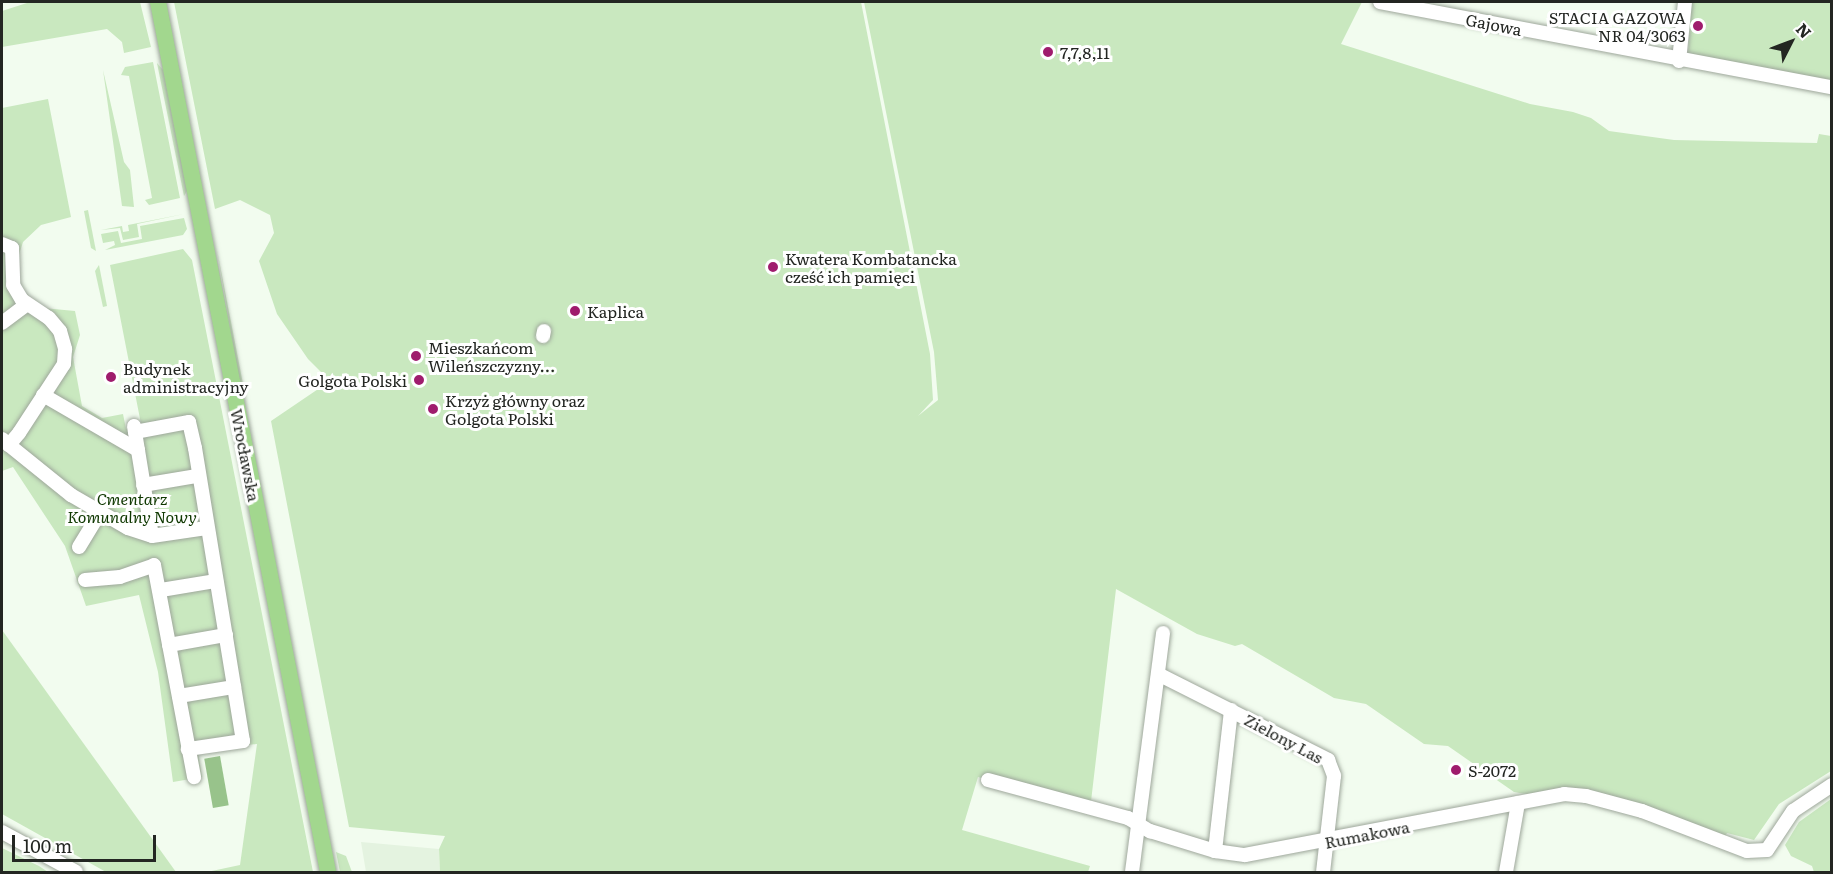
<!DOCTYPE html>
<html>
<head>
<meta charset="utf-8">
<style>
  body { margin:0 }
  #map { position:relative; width:1833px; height:874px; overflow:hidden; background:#f2fcef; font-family:Literata,serif }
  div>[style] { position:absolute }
  .built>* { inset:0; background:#e4f3e0 }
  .green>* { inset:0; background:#c9e8bf }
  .water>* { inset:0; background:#98c38b; transform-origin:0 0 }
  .roads { filter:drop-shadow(0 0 2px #9ea79b) drop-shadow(0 0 2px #9ea79b) }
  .minor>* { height:14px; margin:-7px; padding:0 7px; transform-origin:7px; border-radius:7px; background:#fff }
  .major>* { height:16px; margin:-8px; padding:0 8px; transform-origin:8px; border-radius:8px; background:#a2d78e }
  .dots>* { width:16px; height:16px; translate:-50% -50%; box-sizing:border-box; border:3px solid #fff; border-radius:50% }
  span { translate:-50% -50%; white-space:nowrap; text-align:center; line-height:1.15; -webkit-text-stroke:6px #fff; paint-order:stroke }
  .poi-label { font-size:16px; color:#232622 }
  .right { translate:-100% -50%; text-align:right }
  .left { translate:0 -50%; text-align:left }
  .street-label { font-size:16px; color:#232622 }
  .park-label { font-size:16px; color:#0f3800; font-style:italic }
  .frame { position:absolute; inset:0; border:3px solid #232622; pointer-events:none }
  .north { position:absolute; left:1761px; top:12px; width:60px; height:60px; -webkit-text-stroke:4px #fff; paint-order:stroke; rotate:48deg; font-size:16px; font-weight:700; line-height:24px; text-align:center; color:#232622 }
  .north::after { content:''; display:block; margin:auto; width:21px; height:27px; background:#232622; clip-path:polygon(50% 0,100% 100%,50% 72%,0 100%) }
  .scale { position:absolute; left:12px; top:835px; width:144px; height:27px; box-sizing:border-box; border:3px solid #232622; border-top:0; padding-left:8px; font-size:18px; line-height:21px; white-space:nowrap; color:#232622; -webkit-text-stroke:4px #fff; paint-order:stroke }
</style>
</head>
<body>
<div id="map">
  <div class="built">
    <i style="clip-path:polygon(361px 842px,439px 849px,440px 872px,366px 872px)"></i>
  </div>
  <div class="green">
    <i style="clip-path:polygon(30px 2px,140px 2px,151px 47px,124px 53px,122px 42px,107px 29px,2px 47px,2px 11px)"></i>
    <i style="clip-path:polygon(174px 2px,861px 2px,930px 354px,933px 400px,918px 416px,938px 400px,934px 352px,864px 2px,1362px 2px,1341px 44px,1530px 104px,1573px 112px,1591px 118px,1609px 131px,1674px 140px,1817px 143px,1819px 134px,1831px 136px,1831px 771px,1779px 804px,1754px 840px,1727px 833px,1724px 838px,1679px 818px,1514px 792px,1448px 746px,1424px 744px,1366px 704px,1334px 698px,1242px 644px,1235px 646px,1197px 634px,1116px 589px,1090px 810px,978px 777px,962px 830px,1090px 866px,1088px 872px,440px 872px,439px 849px,445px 836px,349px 827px,271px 421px,330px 381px,308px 359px,277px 314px,259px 261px,274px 233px,270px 215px,240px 200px,215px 209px)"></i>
    <i style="clip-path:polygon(1691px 2px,1831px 2px,1831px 81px,1688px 55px)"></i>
    <i style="clip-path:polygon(153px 62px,180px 198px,149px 205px,145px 200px,152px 198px,129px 76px,121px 75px,125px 67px)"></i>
    <i style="clip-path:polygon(157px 63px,163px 70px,187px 191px,184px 196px)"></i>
    <i style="clip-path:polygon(103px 70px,124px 162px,130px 170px,134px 207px,122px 206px)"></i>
    <i style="clip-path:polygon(48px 99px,71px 217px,41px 225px,23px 242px,16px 264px,20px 284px,29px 298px,43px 308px,75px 311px,80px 335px,73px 357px,82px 406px,102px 418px,123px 414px,126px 429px,141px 424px,110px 265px,183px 249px,192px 260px,313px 872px,207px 872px,240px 865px,257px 744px,198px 751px,202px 777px,173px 782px,158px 672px,139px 595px,86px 606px,65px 546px,13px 467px,2px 471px,2px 108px)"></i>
    <i style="clip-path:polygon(88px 210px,96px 251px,91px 248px,84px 211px)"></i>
    <i style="clip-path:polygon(184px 214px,137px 224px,139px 237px,123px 240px,120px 228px,101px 230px,122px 226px,123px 232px,129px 231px,128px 225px)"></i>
    <i style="clip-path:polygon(184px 218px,187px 229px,183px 235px,105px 250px,115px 245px,114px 241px,103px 243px,101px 234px,118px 231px,121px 243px,142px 239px,140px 226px)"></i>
    <i style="clip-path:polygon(217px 250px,244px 389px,240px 385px)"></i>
    <i style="clip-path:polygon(99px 265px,107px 306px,103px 307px,95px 271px)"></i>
    <i style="clip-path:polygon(2px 630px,176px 872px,106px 872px,2px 814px)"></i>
    <i style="clip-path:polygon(1831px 799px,1831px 872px,1814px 872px,1812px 866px,1791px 856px,1785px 845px,1799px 822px)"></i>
    <i style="clip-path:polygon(2px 848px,39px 866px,48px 872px,2px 872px)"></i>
    <i style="clip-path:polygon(336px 852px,346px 856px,352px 872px,340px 872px)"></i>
  </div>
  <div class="water">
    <i style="left:220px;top:756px;width:50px;height:16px;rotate:80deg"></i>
  </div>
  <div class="roads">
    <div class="minor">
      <i style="left:1380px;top:2px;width:460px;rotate:10.7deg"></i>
      <i style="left:1679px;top:61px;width:59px;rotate:-84.2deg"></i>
      <i style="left:2px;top:244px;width:11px;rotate:22deg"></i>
      <i style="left:12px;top:248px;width:37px;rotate:88deg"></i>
      <i style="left:13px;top:285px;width:17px;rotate:59deg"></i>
      <i style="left:22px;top:300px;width:32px;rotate:34deg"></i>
      <i style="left:49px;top:318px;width:17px;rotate:50deg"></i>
      <i style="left:60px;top:331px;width:19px;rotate:74deg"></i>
      <i style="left:65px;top:349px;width:15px;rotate:94deg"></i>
      <i style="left:64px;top:364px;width:82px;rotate:123.1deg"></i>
      <i style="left:19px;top:433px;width:16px;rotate:130deg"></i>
      <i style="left:9px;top:445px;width:9px;rotate:-139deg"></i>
      <i style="left:2px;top:323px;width:31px;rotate:-37deg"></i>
      <i style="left:543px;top:336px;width:5px;rotate:-79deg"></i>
      <i style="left:43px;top:395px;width:110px;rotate:30.1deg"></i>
      <i style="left:134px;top:426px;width:111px;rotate:80.7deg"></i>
      <i style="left:135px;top:432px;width:55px;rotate:-10.5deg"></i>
      <i style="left:189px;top:422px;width:27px;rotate:77deg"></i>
      <i style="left:195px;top:448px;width:297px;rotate:80.7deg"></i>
      <i style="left:243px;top:741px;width:56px;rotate:171.7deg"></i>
      <i style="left:9px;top:445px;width:80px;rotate:38.9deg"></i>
      <i style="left:71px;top:495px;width:66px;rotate:30.1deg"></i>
      <i style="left:128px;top:528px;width:25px;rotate:18deg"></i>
      <i style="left:152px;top:536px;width:55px;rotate:-8.4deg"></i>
      <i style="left:143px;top:485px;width:55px;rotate:-9.5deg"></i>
      <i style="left:79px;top:547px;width:42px;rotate:-58.6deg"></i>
      <i style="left:85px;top:580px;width:35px;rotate:-5deg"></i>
      <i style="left:120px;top:577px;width:36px;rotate:-19deg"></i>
      <i style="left:154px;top:565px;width:216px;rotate:79.3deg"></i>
      <i style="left:161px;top:590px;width:56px;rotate:-9.3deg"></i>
      <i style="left:169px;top:645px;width:58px;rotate:-10deg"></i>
      <i style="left:1158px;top:674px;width:191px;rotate:26.8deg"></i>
      <i style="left:1328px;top:760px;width:17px;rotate:69deg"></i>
      <i style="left:1334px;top:776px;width:97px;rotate:96.5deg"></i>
      <i style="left:179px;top:696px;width:56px;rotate:-9.3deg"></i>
      <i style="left:988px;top:780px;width:145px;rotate:15.2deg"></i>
      <i style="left:1128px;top:818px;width:26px;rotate:31deg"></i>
      <i style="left:1150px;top:831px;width:68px;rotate:17.1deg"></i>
      <i style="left:1215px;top:851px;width:30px;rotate:8deg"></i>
      <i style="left:1245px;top:855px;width:325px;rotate:-10.8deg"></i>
      <i style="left:1564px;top:794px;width:22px;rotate:5deg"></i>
      <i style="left:1586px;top:796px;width:58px;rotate:15deg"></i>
      <i style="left:1642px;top:811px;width:112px;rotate:20.9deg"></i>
      <i style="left:1747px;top:851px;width:20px;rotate:-3deg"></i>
      <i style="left:1767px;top:850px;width:47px;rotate:-56.3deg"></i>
      <i style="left:1793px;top:811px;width:47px;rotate:-33.7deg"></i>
      <i style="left:2px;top:832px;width:84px;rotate:28.4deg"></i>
      <i style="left:1215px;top:851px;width:142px;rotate:-83.5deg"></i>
      <i style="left:1132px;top:872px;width:241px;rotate:-82.6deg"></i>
      <i style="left:1506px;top:872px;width:70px;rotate:-80.1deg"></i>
    </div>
    <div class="major">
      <i style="left:158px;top:2px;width:886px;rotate:78.94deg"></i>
    </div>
  </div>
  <div class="dots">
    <i style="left:1698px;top:26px;background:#9f1c6d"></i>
    <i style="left:1048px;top:52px;background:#9f1c6d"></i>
    <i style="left:773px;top:267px;background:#9f1c6d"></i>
    <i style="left:575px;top:311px;background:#9f1c6d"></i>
    <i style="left:416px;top:356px;background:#9f1c6d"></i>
    <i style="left:111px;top:377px;background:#9f1c6d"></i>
    <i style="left:419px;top:380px;background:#9f1c6d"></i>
    <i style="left:433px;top:409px;background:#9f1c6d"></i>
    <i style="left:1456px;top:770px;background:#9f1c6d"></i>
  </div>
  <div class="poi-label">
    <span class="right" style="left:1686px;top:26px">STACIA GAZOWA<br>NR 04/3063</span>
    <span class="left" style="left:1060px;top:52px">7,7,8,11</span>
    <span class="left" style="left:785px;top:267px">Kwatera Kombatancka<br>cześć ich pamięci</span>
    <span class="left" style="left:587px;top:311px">Kaplica</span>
    <span class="left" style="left:428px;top:356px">Mieszkańcom<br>Wileńszczyzny...</span>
    <span class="left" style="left:123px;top:377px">Budynek<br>administracyjny</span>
    <span class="right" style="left:407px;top:380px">Golgota Polski</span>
    <span class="left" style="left:445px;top:409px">Krzyż główny oraz<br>Golgota Polski</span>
    <span class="left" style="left:1468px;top:770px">S-2072</span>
  </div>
  <div class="street-label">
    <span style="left:1494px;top:24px;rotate:11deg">Gajowa</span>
    <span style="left:246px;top:455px;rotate:79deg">Wrocławska</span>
    <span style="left:1284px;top:738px;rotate:28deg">Zielony Las</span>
    <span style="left:1367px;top:834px;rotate:-11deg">Rumakowa</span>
  </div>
  <div class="park-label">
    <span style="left:132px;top:507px">Cmentarz<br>Komunalny Nowy</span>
  </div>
  <div class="frame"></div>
  <div class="north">N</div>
  <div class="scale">100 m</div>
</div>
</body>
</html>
